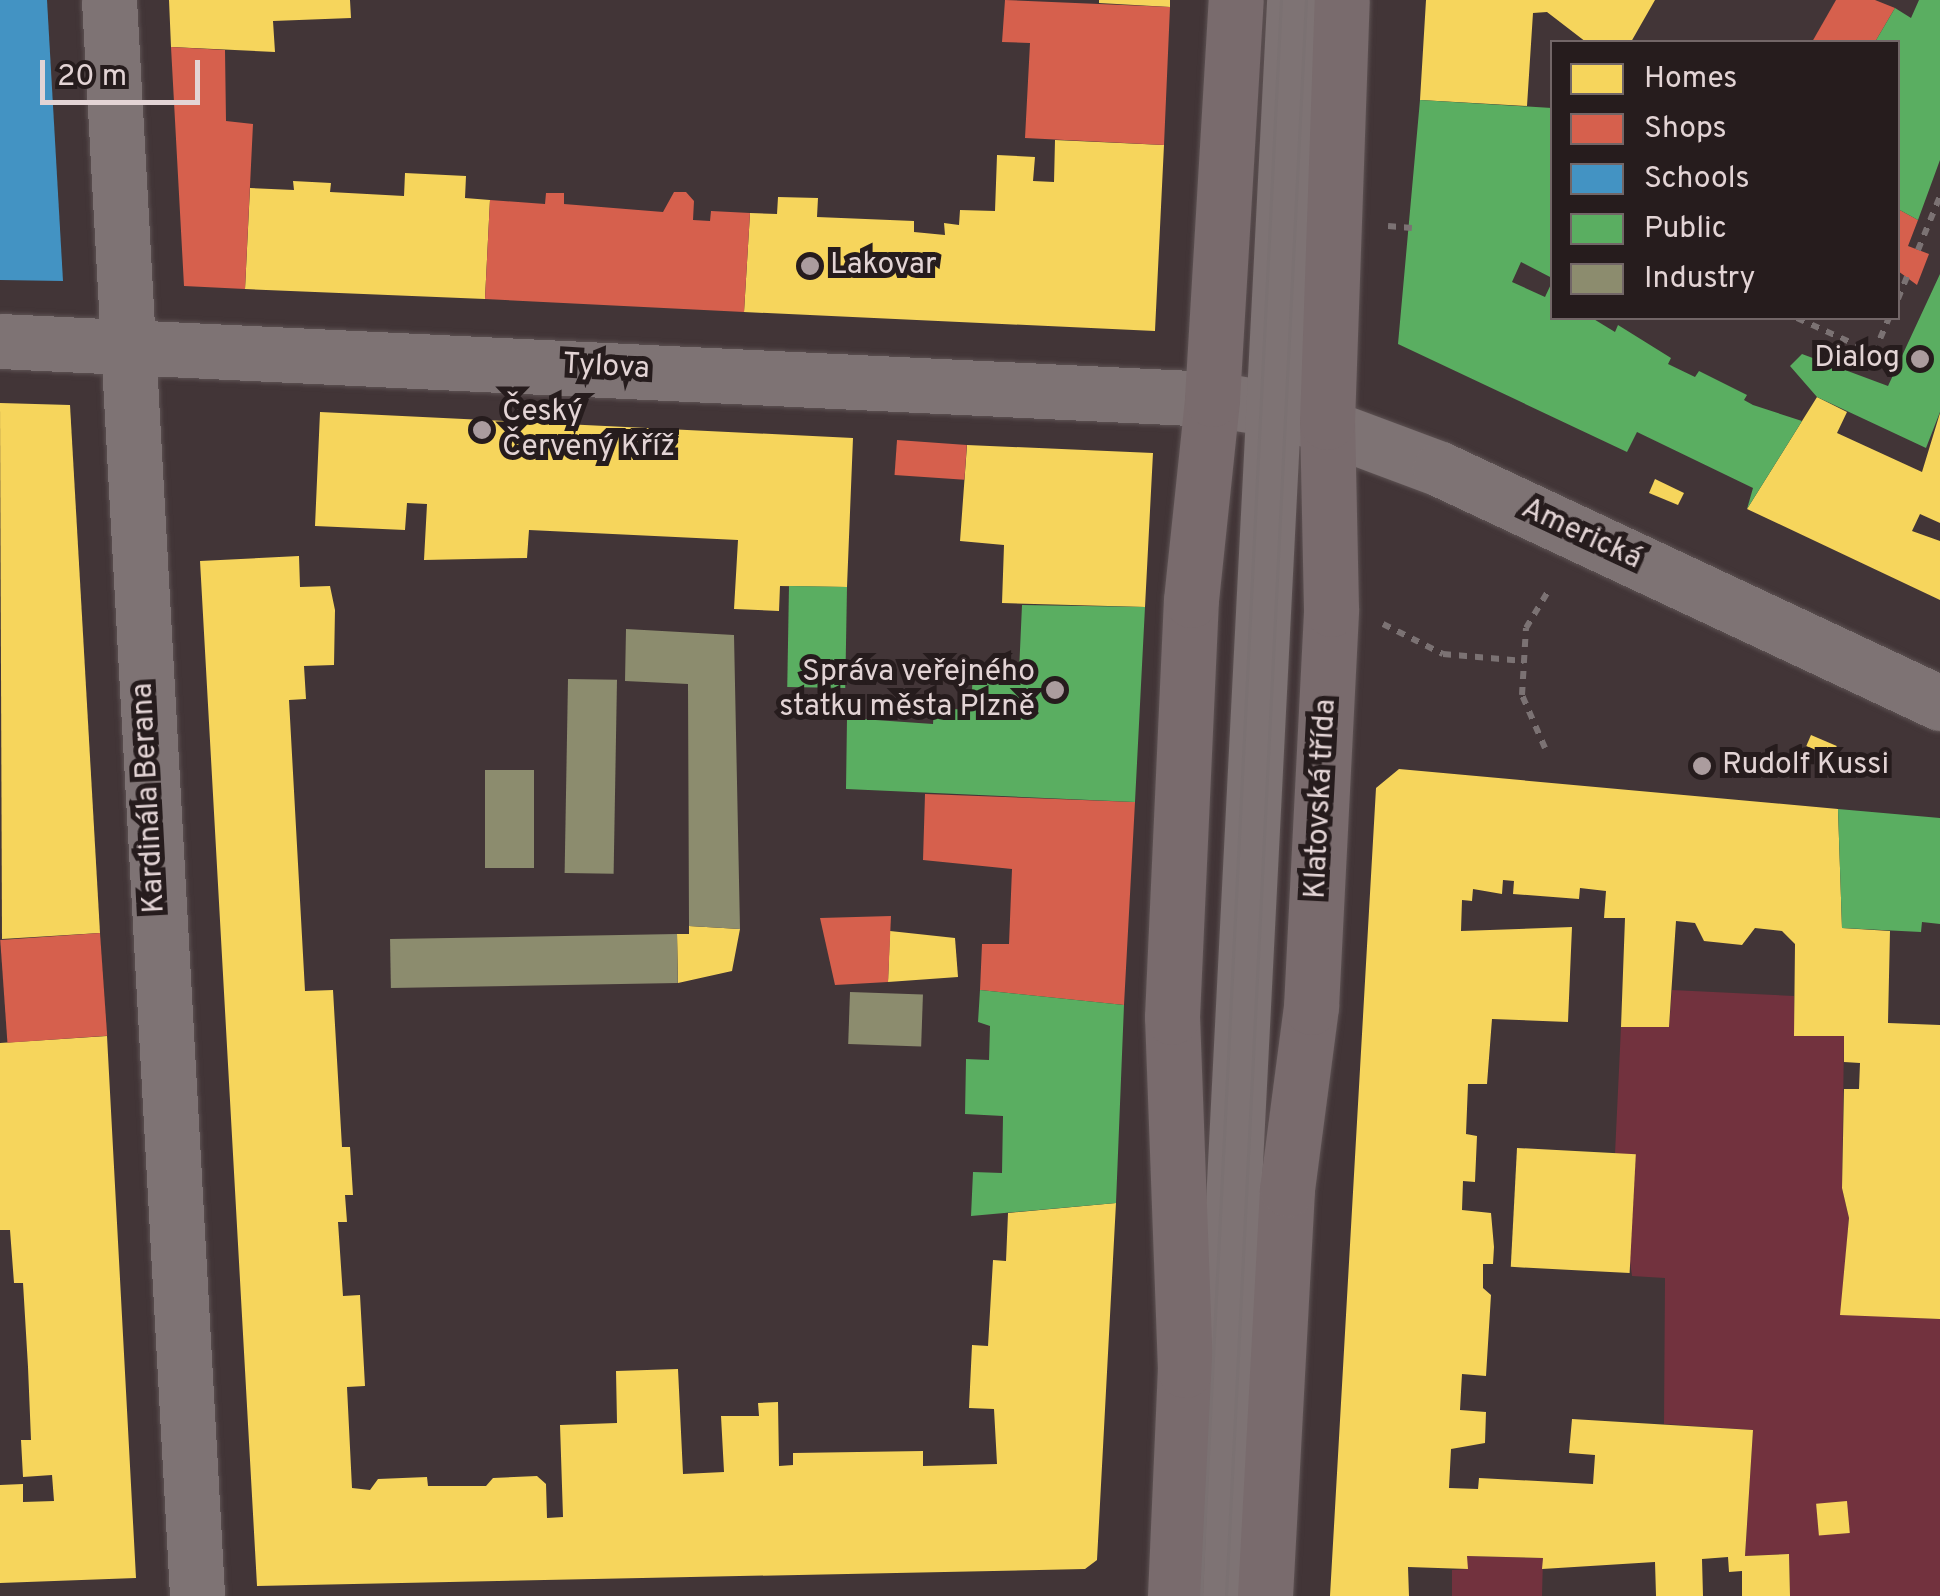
<!DOCTYPE html>
<html>
<head>
<meta charset="utf-8">
<style>
  body { margin:0 }
  #map { position:relative; width:1940px; height:1596px; overflow:hidden; background:#423537; font-family:Overpass,sans-serif }
  div>[style] { position:absolute }
  .green>* { inset:0; background:#72323e }
  .homes>* { inset:0; background:#f6d55c; transform-origin:0 0 }
  .shops>* { inset:0; background:#d6604d; transform-origin:0 0 }
  .schools>* { inset:0; background:#4393c3 }
  .public>* { inset:0; background:#5aae61; transform-origin:0 0 }
  .industry>* { inset:0; background:#8c8c6e; transform-origin:0 0 }
  .path>* { height:6px; margin-top:-3px; transform-origin:0; background:repeating-linear-gradient(90deg,#7b7273 0 8px,transparent 0 16px) }
  .roads { filter:drop-shadow(0 0 2px #5d5253) drop-shadow(0 0 2px #5d5253) }
  .minor>* { height:55px; margin:-27.5px; padding:0 27.5px; transform-origin:27.5px; border-radius:27.5px; background:#7e7374 }
  .major>* { height:55px; margin:-27.5px; padding:0 27.5px; transform-origin:27.5px; border-radius:27.5px; background:#796b6d }
  .tram>* { height:2.5px; margin:-1.25px; padding:0 1.25px; transform-origin:1.25px; border-radius:1.25px; background:#7b7172 }
  .dots>* { width:28px; height:28px; translate:-50% -50%; box-sizing:border-box; border:5px solid #261c1d; border-radius:50% }
  span { translate:-50% -50%; white-space:nowrap; text-align:center; line-height:1.15; -webkit-text-stroke:10px #261c1d; paint-order:stroke }
  .poi-label { font-size:30px; color:#e3d4d5 }
  .left { translate:0 -50%; text-align:left }
  .right { translate:-100% -50%; text-align:right }
  .street-label { font-size:30px; color:#e3d4d5 }
  .legend { position:absolute; left:1550px; top:40px; width:350px; height:280px; box-sizing:border-box; background:#261c1d; border:2px solid #726667; margin:0; padding:12px 18px; list-style:none; font-size:30px; color:#e3d4d5 }
  .legend li { display:flex; align-items:center; gap:20px; height:50px }
  .legend b { width:50px; border:2px solid #726667 }
  .scale { position:absolute; left:40px; top:60px; width:160px; height:45px; box-sizing:border-box; border:5px solid #e3d4d5; border-top:0; padding-left:12px; font-size:30px; line-height:35px; white-space:nowrap; color:#e3d4d5; -webkit-text-stroke:8px #261c1d; paint-order:stroke }
</style>
</head>
<body>
<div id="map">
  <div class="green">
    <i style="clip-path:polygon(1672px 990px,1794px 996px,1795px 1036px,1844px 1036px,1842px 1188px,1849px 1218px,1841px 1314px,1940px 1319px,1940px 1596px,1790px 1596px,1789px 1554px,1745px 1556px,1753px 1430px,1664px 1424px,1665px 1278px,1632px 1276px,1615px 1154px,1621px 1027px,1669px 1027px)"></i>
    <i style="clip-path:polygon(1467px 1556px,1543px 1558px,1542px 1596px,1452px 1596px,1452px 1570px,1467px 1569px)"></i>
  </div>
  <div class="homes">
    <i style="clip-path:polygon(169px 0,350px 0,351px 18px,273px 21px,275px 52px,171px 47px)"></i>
    <i style="clip-path:polygon(1099px 0,1170px 0,1170px 7px,1099px 3px)"></i>
    <i style="clip-path:polygon(1426px 0,1655px 0,1631px 42px,1586px 42px,1547px 12px,1533px 13px,1527px 106px,1420px 100px)"></i>
    <i style="clip-path:polygon(1055px 140px,1164px 145px,1155px 331px,744px 312px,750px 213px,777px 214px,778px 197px,818px 198px,817px 217px,914px 221px,914px 232px,945px 235px,944px 223px,959px 225px,960px 210px,995px 211px,997px 155px,1035px 157px,1033px 181px,1054px 182px)"></i>
    <i style="clip-path:polygon(405px 173px,466px 176px,465px 198px,490px 200px,485px 299px,245px 289px,250px 188px,294px 190px,293px 181px,331px 183px,330px 192px,404px 196px)"></i>
    <i style="clip-path:polygon(1817px 397px,1847px 412px,1837px 433px,1922px 472px,1940px 413px,1940px 523px,1920px 514px,1912px 531px,1940px 541px,1940px 600px,1747px 509px)"></i>
    <i style="clip-path:polygon(0 403px,70px 405px,100px 933px,2px 939px)"></i>
    <i style="clip-path:polygon(320px 412px,853px 438px,847px 587px,780px 586px,779px 611px,734px 609px,738px 540px,529px 530px,527px 558px,424px 560px,427px 504px,407px 503px,405px 530px,315px 526px)"></i>
    <i style="clip-path:polygon(967px 445px,1153px 453px,1145px 607px,1002px 603px,1004px 545px,960px 541px)"></i>
    <i style="clip-path:polygon(1655px 479px,1684px 493px,1678px 505px,1649px 493px)"></i>
    <i style="clip-path:polygon(299px 556px,300px 587px,330px 586px,335px 610px,334px 665px,304px 666px,306px 699px,289px 700px,305px 991px,333px 990px,342px 1147px,350px 1147px,353px 1195px,345px 1195px,347px 1222px,338px 1222px,343px 1296px,360px 1295px,365px 1386px,347px 1387px,352px 1488px,370px 1490px,378px 1479px,427px 1477px,428px 1486px,486px 1486px,493px 1478px,537px 1476px,546px 1484px,547px 1518px,563px 1517px,560px 1425px,617px 1423px,616px 1371px,678px 1369px,683px 1474px,724px 1472px,721px 1416px,759px 1416px,758px 1403px,778px 1402px,779px 1466px,793px 1465px,793px 1453px,923px 1451px,923px 1466px,997px 1464px,994px 1409px,969px 1408px,972px 1345px,988px 1346px,993px 1260px,1006px 1261px,1008px 1213px,1116px 1203px,1097px 1560px,1085px 1569px,257px 1586px,200px 561px)"></i>
    <i style="left:1811px;top:735px;width:28px;height:12px;rotate:23deg"></i>
    <i style="clip-path:polygon(1399px 769px,1838px 809px,1842px 928px,1890px 931px,1888px 1023px,1940px 1025px,1940px 1319px,1840px 1315px,1849px 1218px,1842px 1188px,1844px 1089px,1859px 1089px,1860px 1063px,1844px 1062px,1844px 1036px,1794px 1036px,1795px 944px,1782px 931px,1755px 928px,1742px 945px,1704px 941px,1695px 923px,1676px 921px,1669px 1027px,1621px 1027px,1625px 918px,1604px 918px,1606px 891px,1580px 888px,1579px 899px,1513px 894px,1514px 881px,1503px 880px,1502px 894px,1473px 889px,1472px 901px,1462px 900px,1461px 931px,1572px 927px,1568px 1022px,1492px 1019px,1487px 1084px,1468px 1084px,1466px 1134px,1477px 1136px,1475px 1182px,1463px 1181px,1462px 1210px,1491px 1213px,1494px 1247px,1493px 1264px,1483px 1264px,1483px 1288px,1491px 1295px,1486px 1376px,1462px 1374px,1460px 1410px,1486px 1412px,1485px 1443px,1451px 1449px,1449px 1488px,1478px 1489px,1479px 1478px,1593px 1484px,1595px 1455px,1569px 1453px,1572px 1419px,1753px 1430px,1745px 1556px,1789px 1554px,1790px 1596px,1742px 1596px,1742px 1571px,1729px 1572px,1728px 1557px,1702px 1559px,1703px 1596px,1656px 1596px,1655px 1562px,1542px 1569px,1543px 1558px,1467px 1556px,1468px 1569px,1408px 1567px,1409px 1596px,1330px 1596px,1376px 788px)"></i>
    <i style="clip-path:polygon(689px 926px,740px 929px,732px 971px,678px 983px,677px 934px,689px 934px)"></i>
    <i style="clip-path:polygon(890px 931px,955px 938px,958px 977px,888px 982px)"></i>
    <i style="clip-path:polygon(107px 1036px,136px 1578px,0 1583px,0 1485px,23px 1484px,23px 1502px,54px 1501px,52px 1475px,23px 1477px,21px 1440px,31px 1440px,28px 1367px,23px 1283px,14px 1283px,10px 1230px,0 1230px,0 1043px)"></i>
    <i style="left:1517px;top:1148px;width:119px;height:119px;rotate:3deg"></i>
    <i style="left:1847px;top:1501px;width:32px;height:31px;rotate:85deg"></i>
  </div>
  <div class="shops">
    <i style="clip-path:polygon(1005px 0,1170px 7px,1164px 145px,1025px 138px,1030px 43px,1002px 42px)"></i>
    <i style="clip-path:polygon(1836px 0,1875px 0,1895px 8px,1875px 42px,1812px 42px)"></i>
    <i style="clip-path:polygon(171px 47px,225px 50px,226px 121px,253px 124px,245px 289px,184px 286px)"></i>
    <i style="clip-path:polygon(674px 192px,686px 192px,694px 201px,693px 220px,710px 221px,711px 211px,750px 213px,744px 312px,485px 299px,490px 200px,545px 204px,546px 193px,564px 193px,564px 204px,663px 212px)"></i>
    <i style="clip-path:polygon(1898px 209px,1918px 220px,1908px 246px,1929px 254px,1917px 285px,1898px 271px)"></i>
    <i style="left:897px;top:440px;width:70px;height:35px;rotate:4deg"></i>
    <i style="clip-path:polygon(925px 794px,1135px 802px,1124px 1005px,980px 990px,982px 944px,1009px 944px,1012px 869px,923px 860px)"></i>
    <i style="clip-path:polygon(891px 916px,888px 982px,835px 985px,820px 918px)"></i>
    <i style="left:100px;top:933px;width:103px;height:100px;rotate:86deg"></i>
  </div>
  <div class="schools">
    <i style="clip-path:polygon(0 0,47px 0,63px 281px,0 280px)"></i>
  </div>
  <div class="public">
    <i style="clip-path:polygon(1919px 0,1940px 0,1940px 160px,1918px 220px,1898px 209px,1898px 42px,1875px 42px,1895px 8px,1911px 18px)"></i>
    <i style="clip-path:polygon(1420px 100px,1552px 108px,1552px 278px,1521px 262px,1512px 282px,1545px 297px,1552px 282px,1552px 318px,1592px 318px,1615px 332px,1618px 325px,1671px 358px,1668px 364px,1695px 377px,1699px 371px,1747px 395px,1744px 400px,1753px 405px,1802px 421px,1747px 509px,1753px 488px,1637px 432px,1627px 452px,1398px 344px)"></i>
    <i style="clip-path:polygon(1940px 274px,1940px 412px,1926px 448px,1817px 397px,1790px 366px,1802px 354px,1888px 386px)"></i>
    <i style="left:789px;top:586px;width:58px;height:101px;rotate:1deg"></i>
    <i style="clip-path:polygon(1022px 605px,1145px 607px,1135px 802px,846px 789px,847px 718px,933px 724px,934px 708px,971px 710px,973px 670px,1019px 672px)"></i>
    <i style="clip-path:polygon(1838px 809px,1940px 818px,1940px 924px,1922px 922px,1921px 932px,1842px 928px)"></i>
    <i style="clip-path:polygon(980px 990px,1124px 1005px,1116px 1203px,971px 1216px,973px 1172px,1002px 1173px,1003px 1116px,965px 1114px,966px 1059px,989px 1060px,990px 1026px,978px 1022px)"></i>
  </div>
  <div class="industry">
    <i style="clip-path:polygon(626px 629px,734px 635px,740px 929px,689px 926px,688px 684px,625px 681px)"></i>
    <i style="left:568px;top:679px;width:49px;height:194px;rotate:1deg"></i>
    <i style="left:485px;top:770px;width:49px;height:98px"></i>
    <i style="left:677px;top:934px;width:49px;height:287px;rotate:89deg"></i>
    <i style="left:850px;top:992px;width:73px;height:52px;rotate:2deg"></i>
  </div>
  <div class="path">
    <i style="left:1388px;top:226px;width:24px;rotate:5deg"></i>
    <i style="left:1918px;top:250px;width:58px;rotate:-67.8deg"></i>
    <i style="left:1898px;top:299px;width:24px;rotate:-68deg"></i>
    <i style="left:1797px;top:318px;width:85px;rotate:24.4deg"></i>
    <i style="left:1874px;top:353px;width:38px;rotate:-67deg"></i>
    <i style="left:1383px;top:624px;width:67px;rotate:26.6deg"></i>
    <i style="left:1443px;top:654px;width:81px;rotate:4.9deg"></i>
    <i style="left:1545px;top:748px;width:58px;rotate:-113.5deg"></i>
    <i style="left:1522px;top:695px;width:67px;rotate:-86.6deg"></i>
    <i style="left:1526px;top:628px;width:41px;rotate:-59deg"></i>
  </div>
  <div class="roads">
    <div class="minor">
      <i style="left:109px;top:0;width:1598px;rotate:86.84deg"></i>
      <i style="left:0;top:341px;width:1213px;rotate:2.74deg"></i>
      <i style="left:1212px;top:399px;width:74px;rotate:9.3deg"></i>
      <i style="left:1285px;top:411px;width:165px;rotate:20.5deg"></i>
      <i style="left:1440px;top:469px;width:552px;rotate:25.08deg"></i>
      <i style="left:1213px;top:1596px;width:1598px;rotate:-87.09deg"></i>
    </div>
    <div class="major">
      <i style="left:1175px;top:1596px;width:226px;rotate:-87.5deg"></i>
      <i style="left:1185px;top:1370px;width:353px;rotate:-92.1deg"></i>
      <i style="left:1172px;top:1017px;width:417px;rotate:-87.4deg"></i>
      <i style="left:1191px;top:600px;width:202px;rotate:-84deg"></i>
      <i style="left:1212px;top:399px;width:400px;rotate:-86.6deg"></i>
      <i style="left:1265px;top:1596px;width:408px;rotate:-86.9deg"></i>
      <i style="left:1287px;top:1189px;width:184px;rotate:-82.5deg"></i>
      <i style="left:1311px;top:1007px;width:399px;rotate:-87.1deg"></i>
      <i style="left:1331px;top:609px;width:187px;rotate:-91.2deg"></i>
      <i style="left:1327px;top:422px;width:422px;rotate:-88deg"></i>
    </div>
  </div>
  <div class="tram">
    <i style="left:1201px;top:1596px;width:1598px;rotate:-87.13deg"></i>
    <i style="left:1226px;top:1596px;width:1598px;rotate:-87.13deg"></i>
  </div>
  <div class="dots">
    <i style="left:810px;top:266px;background:#ab9c9e"></i>
    <i style="left:1920px;top:359px;background:#ab9c9e"></i>
    <i style="left:482px;top:430px;background:#ab9c9e"></i>
    <i style="left:1055px;top:690px;background:#ab9c9e"></i>
    <i style="left:1702px;top:766px;background:#ab9c9e"></i>
  </div>
  <div class="poi-label">
    <span class="left" style="left:830px;top:266px">Lakovar</span>
    <span class="right" style="left:1900px;top:359px">Dialog</span>
    <span class="left" style="left:502px;top:430px">Český<br>Červený Kříž</span>
    <span class="right" style="left:1035px;top:690px">Správa veřejného<br>statku města Plzně</span>
    <span class="left" style="left:1722px;top:766px">Rudolf Kussi</span>
  </div>
  <div class="street-label">
    <span style="left:606px;top:368px;rotate:3deg">Tylova</span>
    <span style="left:1581px;top:535px;rotate:25deg">Americká</span>
    <span style="left:150px;top:798px;rotate:-93deg">Kardinála Berana</span>
    <span style="left:1322px;top:799px;rotate:-87deg">Klatovská třída</span>
  </div>
  <ul class="legend">
  <li><b style="height:28px;background:#f6d55c"></b>Homes</li>
  <li><b style="height:28px;background:#d6604d"></b>Shops</li>
  <li><b style="height:28px;background:#4393c3"></b>Schools</li>
  <li><b style="height:28px;background:#5aae61"></b>Public</li>
  <li><b style="height:28px;background:#8c8c6e"></b>Industry</li>
  </ul>
  <div class="scale">20 m</div>
</div>
</body>
</html>
